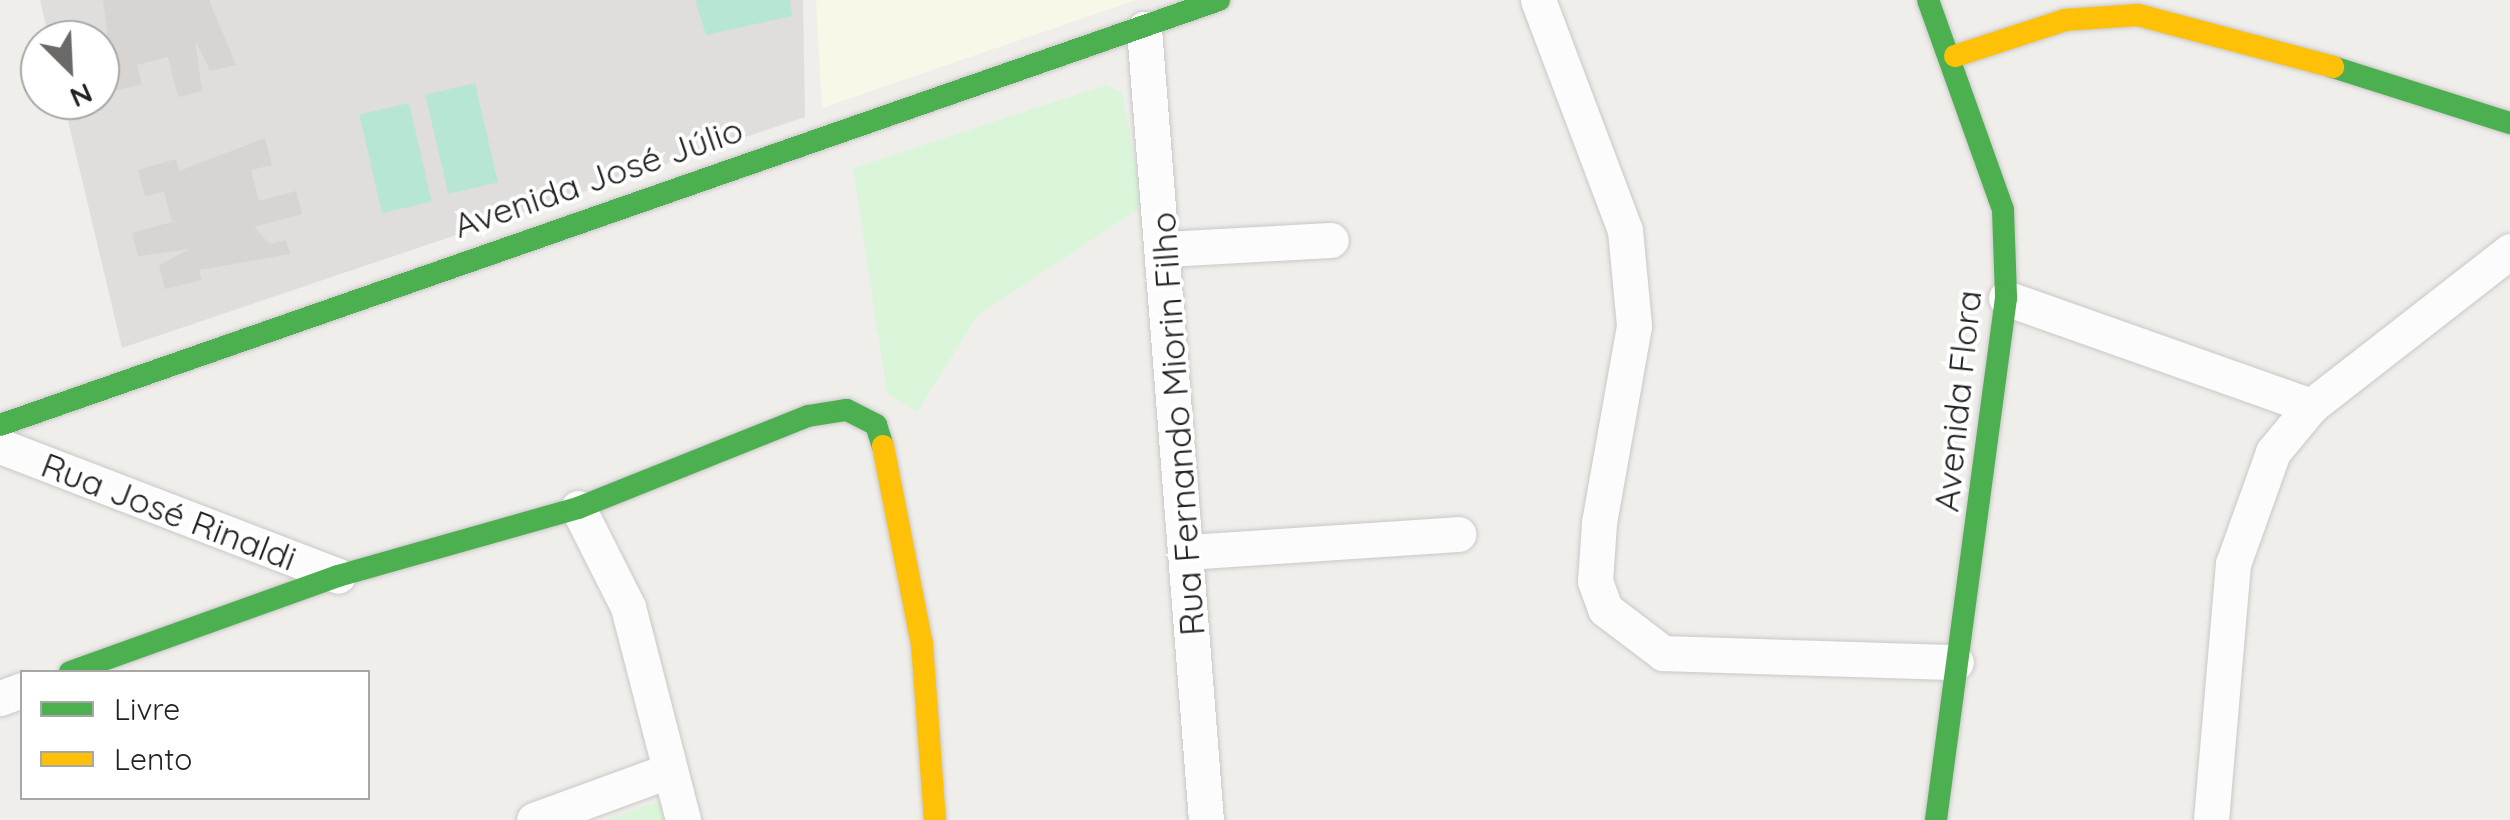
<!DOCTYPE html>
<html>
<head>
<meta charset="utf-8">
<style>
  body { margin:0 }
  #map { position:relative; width:2510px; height:820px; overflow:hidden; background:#f0eeeb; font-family:Quicksand,sans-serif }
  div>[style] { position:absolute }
  .residential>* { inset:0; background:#dfdedc }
  .education>* { inset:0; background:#f8f7e8 }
  .park>* { inset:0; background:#daf5da }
  .pitch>* { inset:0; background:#b7e6d2; transform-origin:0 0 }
  .building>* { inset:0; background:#d7d4d2 }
  .roads { filter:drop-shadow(0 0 2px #c9c8c7) drop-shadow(0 0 2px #c9c8c7) }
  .street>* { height:35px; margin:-17.5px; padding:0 17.5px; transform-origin:17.5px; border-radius:17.5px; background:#fdfcfc }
  .fast>* { height:22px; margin:-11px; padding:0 11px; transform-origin:11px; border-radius:11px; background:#4caf50 }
  .slow>* { height:22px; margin:-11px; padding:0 11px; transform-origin:11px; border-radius:11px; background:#ffc107 }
  span { translate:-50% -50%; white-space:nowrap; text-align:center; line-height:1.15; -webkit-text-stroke:8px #fff; paint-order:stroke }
  .street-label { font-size:35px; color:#222 }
  .legend { position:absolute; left:20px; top:670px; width:350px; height:130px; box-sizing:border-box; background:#fff; border:2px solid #a7a7a7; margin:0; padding:12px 18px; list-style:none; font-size:30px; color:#222 }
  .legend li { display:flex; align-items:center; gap:20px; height:50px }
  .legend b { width:50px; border:2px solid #a7a7a7 }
  .north { position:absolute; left:20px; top:20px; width:100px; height:100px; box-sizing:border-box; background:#fff; border:2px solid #a7a7a7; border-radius:50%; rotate:156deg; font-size:28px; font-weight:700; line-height:40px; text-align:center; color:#222 }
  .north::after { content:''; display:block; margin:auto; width:35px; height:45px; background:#6a6968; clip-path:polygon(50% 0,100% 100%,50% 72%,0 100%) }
</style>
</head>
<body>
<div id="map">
  <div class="residential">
    <i style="clip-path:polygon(40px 0,803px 0,805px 117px,122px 348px,63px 100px,100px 100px,100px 40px,49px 40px)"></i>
  </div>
  <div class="education">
    <i style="clip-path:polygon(816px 0,1136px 0,822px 108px)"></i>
  </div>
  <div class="park">
    <i style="clip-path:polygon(1106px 85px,1122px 92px,1143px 206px,978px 315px,917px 412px,887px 394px,853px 168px)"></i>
    <i style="clip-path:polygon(663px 800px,665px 820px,605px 820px)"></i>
  </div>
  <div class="pitch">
    <i style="clip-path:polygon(695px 0,790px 0,792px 16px,706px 35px)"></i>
    <i style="left:475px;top:83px;width:102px;height:51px;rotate:77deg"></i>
    <i style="left:409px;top:103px;width:101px;height:51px;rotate:77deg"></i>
  </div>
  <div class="building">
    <i style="clip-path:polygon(103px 0,209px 0,236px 65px,210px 71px,195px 40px,202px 91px,178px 97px,168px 57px,137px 65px,142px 84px,114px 91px)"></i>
    <i style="clip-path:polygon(265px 138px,272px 165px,251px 170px,259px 201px,296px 191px,302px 214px,254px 227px,270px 244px,286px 240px,290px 254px,199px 270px,202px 280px,165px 289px,159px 265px,190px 249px,138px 256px,132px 233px,172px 222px,164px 192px,145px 196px,138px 170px,176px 159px,179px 171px)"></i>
  </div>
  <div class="roads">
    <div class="street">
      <i style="left:1538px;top:0;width:246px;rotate:69.3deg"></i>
      <i style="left:1625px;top:230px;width:96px;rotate:84.6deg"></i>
      <i style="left:1634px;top:326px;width:200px;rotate:100.1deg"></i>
      <i style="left:1599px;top:523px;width:58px;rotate:93.9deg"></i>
      <i style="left:1595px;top:581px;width:30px;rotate:70deg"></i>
      <i style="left:1605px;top:609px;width:73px;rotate:37.2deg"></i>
      <i style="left:1663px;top:653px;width:293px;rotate:1.8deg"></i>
      <i style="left:1144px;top:29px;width:793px;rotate:85.52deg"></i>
      <i style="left:1165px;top:249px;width:166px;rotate:-3.1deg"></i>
      <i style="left:2006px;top:298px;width:324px;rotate:19.5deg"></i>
      <i style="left:0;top:446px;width:362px;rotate:21deg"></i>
      <i style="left:578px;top:508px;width:111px;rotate:63.2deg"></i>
      <i style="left:628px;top:607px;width:220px;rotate:75.5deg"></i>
      <i style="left:1188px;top:552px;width:271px;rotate:-3.8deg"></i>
      <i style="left:0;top:698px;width:23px;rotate:-20deg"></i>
      <i style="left:534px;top:820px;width:143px;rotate:-20.1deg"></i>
      <i style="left:2211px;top:820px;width:257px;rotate:-85.1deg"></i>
      <i style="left:2233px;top:564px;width:119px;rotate:-70.3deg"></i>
      <i style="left:2273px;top:452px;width:60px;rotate:-50.4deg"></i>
      <i style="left:2311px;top:406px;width:252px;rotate:-37.9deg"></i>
    </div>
    <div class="fast">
      <i style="left:1928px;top:0;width:223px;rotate:70.3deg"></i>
      <i style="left:2003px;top:210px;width:88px;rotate:88deg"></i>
      <i style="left:2006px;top:298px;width:527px;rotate:97.64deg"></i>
      <i style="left:2333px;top:67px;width:186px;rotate:17.6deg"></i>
      <i style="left:0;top:425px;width:1291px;rotate:-19.22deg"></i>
      <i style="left:70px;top:672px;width:285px;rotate:-19.7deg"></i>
      <i style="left:338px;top:576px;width:249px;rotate:-15.8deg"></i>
      <i style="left:578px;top:508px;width:248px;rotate:-21.8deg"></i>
      <i style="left:808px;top:416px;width:39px;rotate:-9deg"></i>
      <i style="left:847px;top:410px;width:33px;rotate:27deg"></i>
      <i style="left:876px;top:425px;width:22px;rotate:72deg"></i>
    </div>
    <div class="slow">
      <i style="left:1955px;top:56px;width:116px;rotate:-18.1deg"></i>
      <i style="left:2065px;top:20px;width:73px;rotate:-3.9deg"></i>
      <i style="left:2138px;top:15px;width:202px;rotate:14.9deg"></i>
      <i style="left:883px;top:446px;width:202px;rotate:78.9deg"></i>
      <i style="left:922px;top:644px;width:176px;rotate:85.8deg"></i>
    </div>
  </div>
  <div class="street-label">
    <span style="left:598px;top:177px;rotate:-19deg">Avenida José Júlio</span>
    <span style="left:1957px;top:401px;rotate:-84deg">Avenida Flora</span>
    <span style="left:1177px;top:424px;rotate:-94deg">Rua Fernando Miorin Filho</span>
    <span style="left:169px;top:511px;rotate:21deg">Rua José Rinaldi</span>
  </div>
  <ul class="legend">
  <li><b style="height:12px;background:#4caf50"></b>Livre</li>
  <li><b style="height:12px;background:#ffc107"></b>Lento</li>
  </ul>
  <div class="north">N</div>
</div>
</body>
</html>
